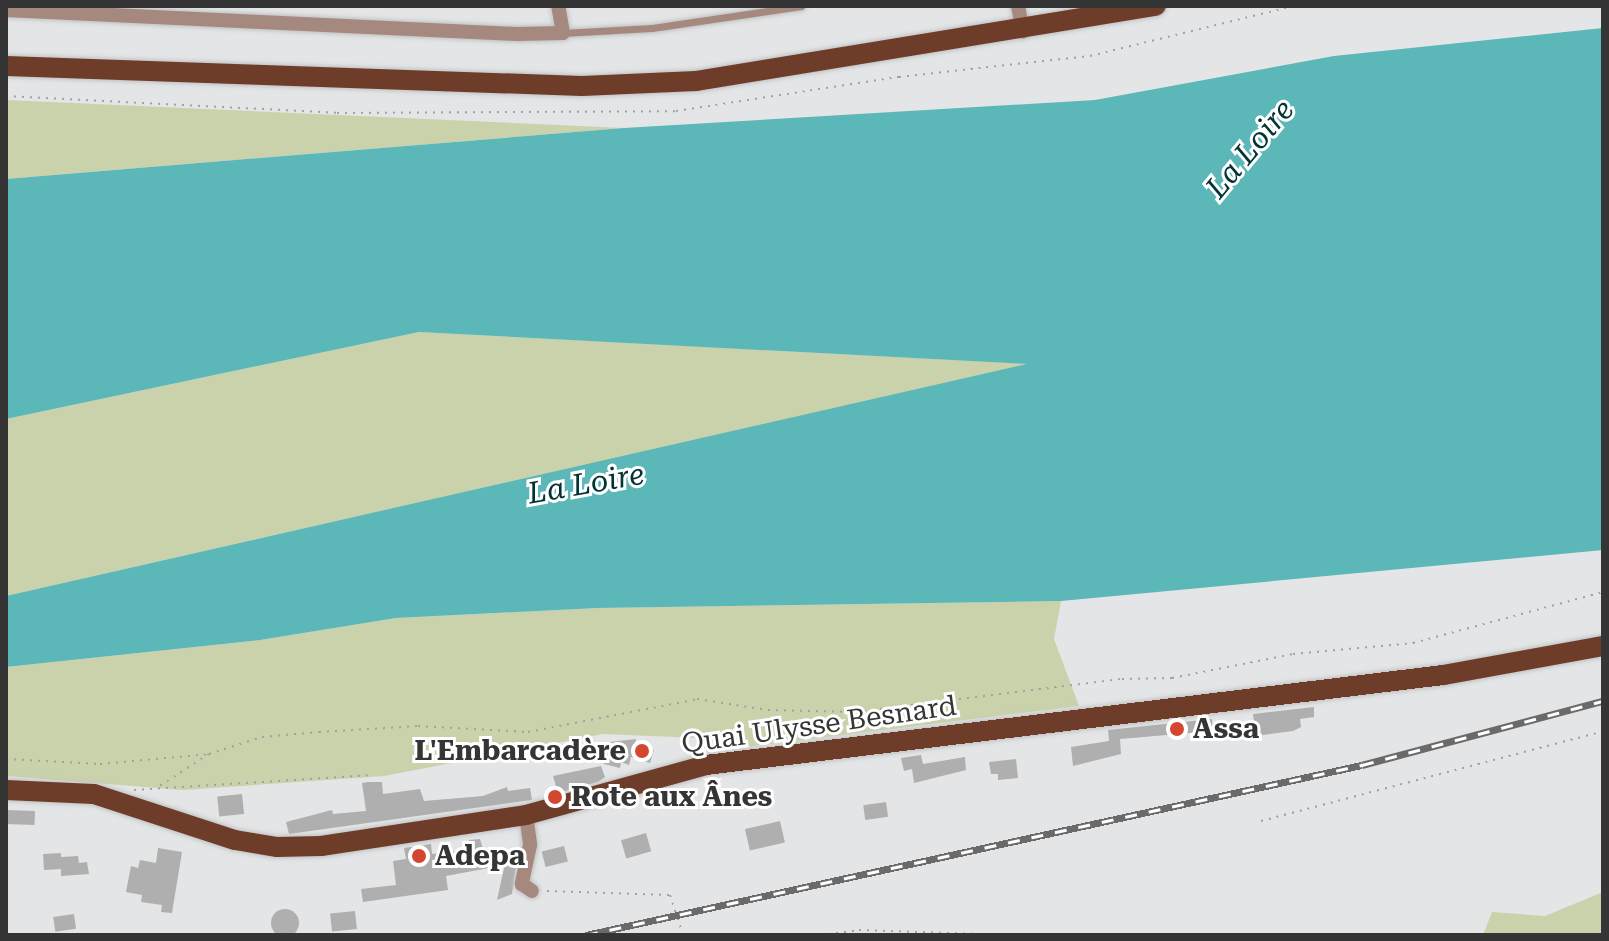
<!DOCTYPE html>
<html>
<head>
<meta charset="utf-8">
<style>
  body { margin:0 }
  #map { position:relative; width:1609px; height:941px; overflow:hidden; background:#e4e5e6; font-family:"Roboto Serif",serif }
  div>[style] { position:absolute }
  .green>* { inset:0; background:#cad2ab }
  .water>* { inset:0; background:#5cb7b9 }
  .building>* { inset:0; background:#b0afaf; transform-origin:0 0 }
  .round { border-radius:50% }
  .path>* { height:2px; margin-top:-1px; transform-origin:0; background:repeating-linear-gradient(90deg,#a1a1a2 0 2px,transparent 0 8px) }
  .roads { filter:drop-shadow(0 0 2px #c1c2c3) drop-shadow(0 0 2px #c1c2c3) }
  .service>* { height:7px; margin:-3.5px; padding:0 3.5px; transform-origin:3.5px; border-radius:3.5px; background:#a6897e }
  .minor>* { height:14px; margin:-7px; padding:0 7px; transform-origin:7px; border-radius:7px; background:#a6897e }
  .primary>* { height:20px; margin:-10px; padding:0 10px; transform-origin:10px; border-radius:10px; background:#6d3d2a }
  .rail>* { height:7px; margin-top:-3.5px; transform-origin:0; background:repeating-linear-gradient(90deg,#fff 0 12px,#6a6a6b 0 24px); box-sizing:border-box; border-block:2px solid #6a6a6b }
  .dots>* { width:22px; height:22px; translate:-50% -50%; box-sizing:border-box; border:4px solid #fff; border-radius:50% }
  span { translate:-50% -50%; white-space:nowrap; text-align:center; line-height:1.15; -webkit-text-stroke:6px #fff; paint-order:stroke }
  .street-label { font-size:28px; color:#353536 }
  .poi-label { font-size:28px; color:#353536; font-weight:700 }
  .left { translate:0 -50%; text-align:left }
  .right { translate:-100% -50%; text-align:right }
  .water-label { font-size:30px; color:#043334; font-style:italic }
  .frame { position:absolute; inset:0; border:8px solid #353536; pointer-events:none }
</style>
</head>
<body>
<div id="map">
  <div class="green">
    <i style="clip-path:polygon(6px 100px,624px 128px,6px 179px)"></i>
    <i style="clip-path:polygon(419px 332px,1030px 364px,6px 596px,6px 419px)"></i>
    <i style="clip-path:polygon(1061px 601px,1054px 639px,1079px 706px,705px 752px,700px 738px,603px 734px,384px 776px,183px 790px,6px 776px,6px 667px,260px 640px,396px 618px,598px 608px)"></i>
    <i style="clip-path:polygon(1603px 892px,1603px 935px,1483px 935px,1492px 912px,1545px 916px)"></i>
  </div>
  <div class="water">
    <i style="clip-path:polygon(1603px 28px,1603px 550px,1061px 601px,598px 608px,396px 618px,260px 640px,6px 667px,6px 596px,1027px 364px,419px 332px,6px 419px,6px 179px,624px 128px,1095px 100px,1334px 56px)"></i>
  </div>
  <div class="building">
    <i style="clip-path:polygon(1314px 707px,1314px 717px,1300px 719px,1301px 727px,1293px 731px,1256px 736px,1253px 714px)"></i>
    <i style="clip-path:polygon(1212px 719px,1213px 731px,1120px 739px,1121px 754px,1073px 766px,1071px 747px,1109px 741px,1108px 730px)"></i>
    <i style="clip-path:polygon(636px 739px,635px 744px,654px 750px,650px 763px,631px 757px,629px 765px,621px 762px,620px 768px,604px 764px,601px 743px)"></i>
    <i style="clip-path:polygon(921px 755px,923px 764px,965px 757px,966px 770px,914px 783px,912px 769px,904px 771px,901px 758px)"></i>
    <i style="clip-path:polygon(1016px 759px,1018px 778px,998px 780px,998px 774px,991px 774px,989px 762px)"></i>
    <i style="clip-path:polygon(601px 766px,605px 777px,598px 782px,558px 793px,553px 776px)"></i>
    <i style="clip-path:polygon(368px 782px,382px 782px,383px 794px,420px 789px,424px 801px,483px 796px,507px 787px,508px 791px,530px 788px,532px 800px,289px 834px,286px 822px,332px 810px,333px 814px,366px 811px,362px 783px)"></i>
    <i style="left:242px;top:794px;width:20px;height:25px;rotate:84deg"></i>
    <i style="left:886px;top:802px;width:15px;height:23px;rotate:82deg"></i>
    <i style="left:6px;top:810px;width:29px;height:14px;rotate:2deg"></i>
    <i style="left:780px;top:821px;width:22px;height:36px;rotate:77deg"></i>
    <i style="left:646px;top:833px;width:19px;height:26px;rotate:74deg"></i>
    <i style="clip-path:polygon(480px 839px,489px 868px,446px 876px,448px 890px,363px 902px,361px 889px,396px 885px,393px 861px,406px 859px,404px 848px,431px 844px,432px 854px,470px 849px,469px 840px)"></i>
    <i style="left:564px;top:846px;width:16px;height:23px;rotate:76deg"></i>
    <i style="clip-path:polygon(158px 848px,182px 852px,172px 913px,161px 912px,162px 905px,141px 902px,142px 895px,126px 892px,131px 866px,138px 868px,140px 860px,156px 863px)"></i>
    <i style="clip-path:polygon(508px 850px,518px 853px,512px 894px,497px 900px)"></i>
    <i style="clip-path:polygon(61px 853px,61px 857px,78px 856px,79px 863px,87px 862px,89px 874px,61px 876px,61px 869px,44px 870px,43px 854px)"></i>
    <i class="round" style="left:271px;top:909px;width:28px;height:28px"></i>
    <i style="left:355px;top:911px;width:18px;height:25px;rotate:84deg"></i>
    <i style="left:74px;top:914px;width:15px;height:21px;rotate:82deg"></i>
  </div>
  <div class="path">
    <i style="left:6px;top:96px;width:331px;rotate:2.9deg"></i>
    <i style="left:337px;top:113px;width:339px;rotate:-0.3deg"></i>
    <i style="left:676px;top:111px;width:226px;rotate:-8.7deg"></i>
    <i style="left:899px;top:77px;width:192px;rotate:-6.3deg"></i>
    <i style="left:1090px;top:56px;width:210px;rotate:-13.8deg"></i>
    <i style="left:209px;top:754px;width:56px;rotate:-17.8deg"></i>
    <i style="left:262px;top:737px;width:57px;rotate:-5deg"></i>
    <i style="left:319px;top:732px;width:99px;rotate:-3.5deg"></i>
    <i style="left:418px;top:726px;width:110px;rotate:3.1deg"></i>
    <i style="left:528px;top:732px;width:172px;rotate:-11deg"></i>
    <i style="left:697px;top:699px;width:72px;rotate:8.8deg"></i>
    <i style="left:768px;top:710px;width:88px;rotate:1.3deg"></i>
    <i style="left:856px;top:712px;width:268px;rotate:-7.1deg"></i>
    <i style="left:1122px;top:679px;width:50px;rotate:-1.1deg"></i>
    <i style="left:1172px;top:678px;width:123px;rotate:-11.2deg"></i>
    <i style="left:1293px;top:654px;width:121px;rotate:-5.2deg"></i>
    <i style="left:1413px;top:643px;width:197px;rotate:-15deg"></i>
    <i style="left:6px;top:759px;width:94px;rotate:3deg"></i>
    <i style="left:100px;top:764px;width:109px;rotate:-5.2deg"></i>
    <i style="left:209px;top:754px;width:63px;rotate:147.3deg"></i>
    <i style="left:134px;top:790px;width:238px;rotate:-3.6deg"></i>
    <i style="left:1261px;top:821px;width:354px;rotate:-14.7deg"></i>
    <i style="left:547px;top:891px;width:123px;rotate:1.9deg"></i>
    <i style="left:670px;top:895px;width:42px;rotate:72deg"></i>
    <i style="left:820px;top:935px;width:39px;rotate:-7deg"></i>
    <i style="left:859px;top:930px;width:151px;rotate:1.9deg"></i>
  </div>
  <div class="roads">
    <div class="service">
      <i style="left:563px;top:33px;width:89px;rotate:-3.2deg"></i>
      <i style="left:652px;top:28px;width:151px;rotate:-8.4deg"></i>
    </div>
    <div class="minor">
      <i style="left:1018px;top:6px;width:26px;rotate:79deg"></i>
      <i style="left:6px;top:10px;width:511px;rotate:2.69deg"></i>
      <i style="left:516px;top:34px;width:47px;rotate:-1.2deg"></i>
      <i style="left:563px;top:33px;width:27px;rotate:-100deg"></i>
      <i style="left:526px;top:815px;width:30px;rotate:82deg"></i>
      <i style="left:530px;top:845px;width:40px;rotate:102deg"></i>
      <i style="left:522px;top:884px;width:12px;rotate:35deg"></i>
    </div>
    <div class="primary">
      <i style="left:6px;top:66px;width:576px;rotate:1.99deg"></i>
      <i style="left:582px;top:86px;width:114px;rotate:-2.5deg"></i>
      <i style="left:696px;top:81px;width:466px;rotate:-9.3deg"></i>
      <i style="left:6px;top:790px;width:88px;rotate:2.6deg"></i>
      <i style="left:94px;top:794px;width:148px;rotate:18.1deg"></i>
      <i style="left:235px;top:840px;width:43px;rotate:9.5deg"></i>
      <i style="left:277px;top:847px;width:44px;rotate:-1.3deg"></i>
      <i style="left:321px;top:846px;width:207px;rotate:-8.6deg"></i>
      <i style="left:526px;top:815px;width:187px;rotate:-15.5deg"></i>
      <i style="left:706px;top:765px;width:742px;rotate:-6.96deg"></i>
      <i style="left:1443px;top:675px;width:163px;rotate:-10.3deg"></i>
    </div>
  </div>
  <div class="rail">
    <i style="left:586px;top:935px;width:794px;rotate:-12.36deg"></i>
    <i style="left:1362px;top:765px;width:249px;rotate:-14.9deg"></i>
  </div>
  <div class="dots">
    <i style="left:1177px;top:729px;background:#d34731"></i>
    <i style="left:642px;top:751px;background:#d34731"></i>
    <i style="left:555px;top:797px;background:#d34731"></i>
    <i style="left:419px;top:856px;background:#d34731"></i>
  </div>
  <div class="street-label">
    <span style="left:819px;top:725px;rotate:-8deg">Quai Ulysse Besnard</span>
  </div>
  <div class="poi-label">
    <span class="left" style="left:1193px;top:729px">Assa</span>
    <span class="right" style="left:626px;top:751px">L'Embarcadère</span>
    <span class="left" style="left:571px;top:797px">Rote aux Ânes</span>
    <span class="left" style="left:435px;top:856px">Adepa</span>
  </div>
  <div class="water-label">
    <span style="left:1250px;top:149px;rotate:-50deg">La Loire</span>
    <span style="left:586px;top:484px;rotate:-10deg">La Loire</span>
  </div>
  <div class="frame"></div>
</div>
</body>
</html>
